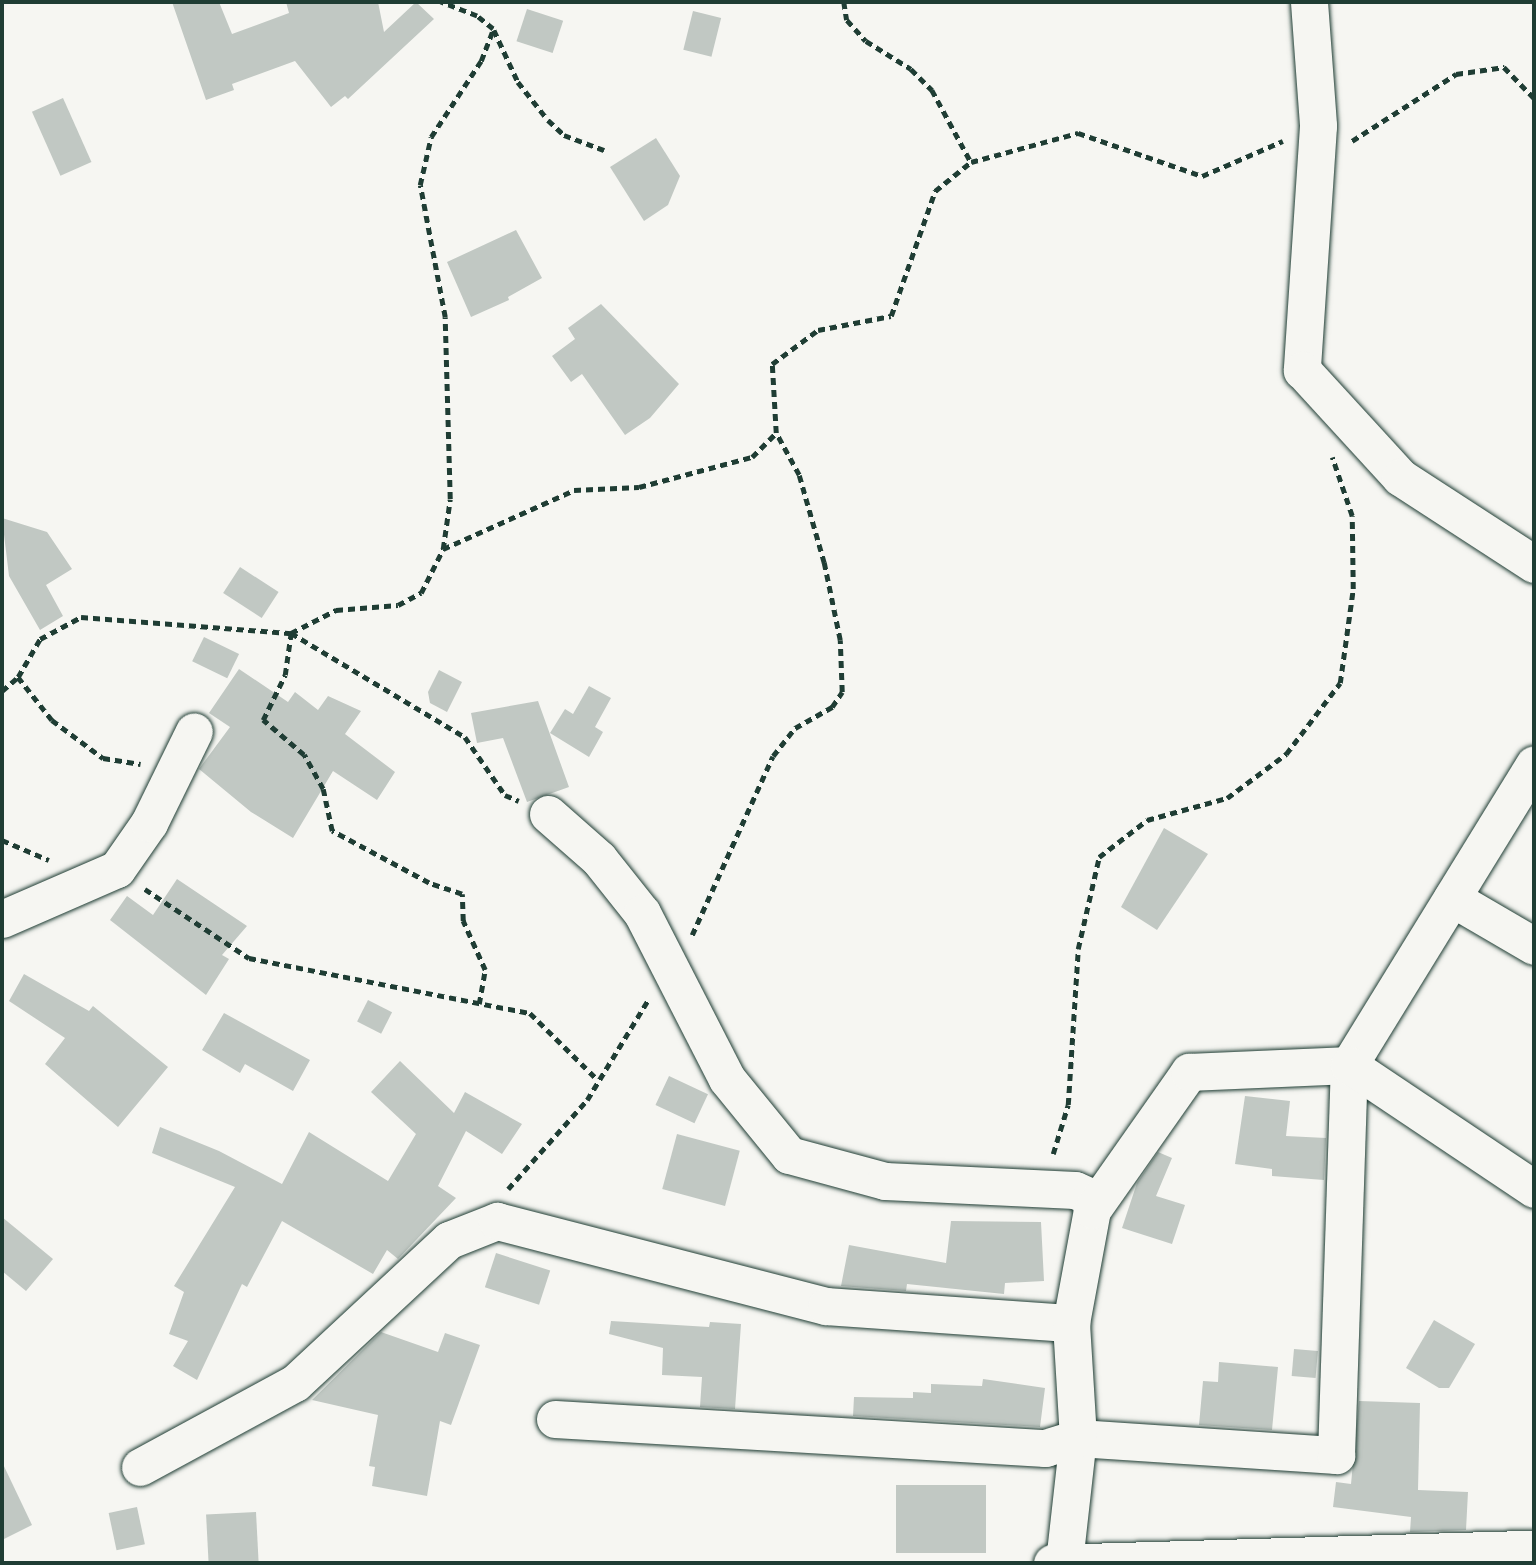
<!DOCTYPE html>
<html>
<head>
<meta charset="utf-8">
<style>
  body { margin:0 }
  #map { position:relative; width:1536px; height:1565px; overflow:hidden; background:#f6f6f2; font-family:Sriracha,sans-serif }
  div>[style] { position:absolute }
  .building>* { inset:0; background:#c1c8c3; transform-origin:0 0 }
  .path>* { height:4.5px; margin-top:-2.25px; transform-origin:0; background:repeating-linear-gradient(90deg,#1f3d34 0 7px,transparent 0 12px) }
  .roads { filter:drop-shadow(0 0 2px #1f3d34) drop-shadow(0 0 2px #1f3d34) }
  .minor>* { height:37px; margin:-18.5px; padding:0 18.5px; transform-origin:18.5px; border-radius:18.5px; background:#f6f6f2 }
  span { translate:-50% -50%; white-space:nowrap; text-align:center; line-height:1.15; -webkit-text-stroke:5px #f6f6f2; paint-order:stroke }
  .frame { position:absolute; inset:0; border:4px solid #1f3d34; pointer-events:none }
</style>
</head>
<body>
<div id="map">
  <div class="building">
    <i style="clip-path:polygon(172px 2px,219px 2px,232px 34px,289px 13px,286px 2px,378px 2px,384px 32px,416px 2px,434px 19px,348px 99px,345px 96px,331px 107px,295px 61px,232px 84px,234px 90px,206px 100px)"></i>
    <i style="left:527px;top:9px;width:38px;height:34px;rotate:18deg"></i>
    <i style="left:693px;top:11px;width:29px;height:40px;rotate:14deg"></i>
    <i style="left:63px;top:98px;width:70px;height:34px;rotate:66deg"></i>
    <i style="clip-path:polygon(656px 138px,680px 176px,668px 205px,644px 221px,610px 167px)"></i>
    <i style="clip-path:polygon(516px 230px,542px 278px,508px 297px,509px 300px,471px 317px,447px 262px)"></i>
    <i style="clip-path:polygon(601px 304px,679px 384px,650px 418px,625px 435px,582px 374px,571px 382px,552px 356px,575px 339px,568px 328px)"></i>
    <i style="clip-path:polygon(2px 518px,47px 532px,72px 569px,46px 585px,63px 616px,40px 630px,9px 576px)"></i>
    <i style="left:240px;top:567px;width:46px;height:31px;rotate:33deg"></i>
    <i style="left:204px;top:637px;width:39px;height:27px;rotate:26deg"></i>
    <i style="clip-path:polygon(239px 669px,288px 702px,295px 692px,318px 710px,328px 696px,361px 711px,345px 734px,395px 772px,377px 800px,333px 771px,293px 838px,251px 812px,199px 769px,230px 727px,209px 713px)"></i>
    <i style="clip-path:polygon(439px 670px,462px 682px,447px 712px,430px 703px,428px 692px)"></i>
    <i style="clip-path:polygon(589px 686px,611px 698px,595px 727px,603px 732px,589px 757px,550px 733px,565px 709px,573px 714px)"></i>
    <i style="clip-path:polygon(538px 701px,569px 787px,527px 802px,503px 738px,477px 743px,471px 713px)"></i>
    <i style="clip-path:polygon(1164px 828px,1208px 854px,1157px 930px,1121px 907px)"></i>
    <i style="clip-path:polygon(177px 879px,247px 926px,222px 955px,229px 959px,206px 995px,110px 920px,127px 896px,153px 915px)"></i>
    <i style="clip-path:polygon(24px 974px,89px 1011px,93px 1006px,168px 1067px,118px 1127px,45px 1064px,65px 1038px,9px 1001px)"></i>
    <i style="left:368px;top:1000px;width:27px;height:24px;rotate:27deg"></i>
    <i style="clip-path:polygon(224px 1013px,310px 1060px,293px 1091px,245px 1064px,240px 1073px,202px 1050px)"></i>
    <i style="clip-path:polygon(400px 1061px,454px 1113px,465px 1092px,522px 1124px,502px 1154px,466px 1131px,438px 1186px,456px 1198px,398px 1259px,387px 1250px,373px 1274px,282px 1221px,247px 1287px,242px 1284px,197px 1380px,173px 1366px,188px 1341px,169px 1334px,184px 1292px,174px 1286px,235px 1187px,152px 1153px,160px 1127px,219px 1151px,282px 1184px,309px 1132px,388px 1181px,416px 1134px,371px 1092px)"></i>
    <i style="left:669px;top:1076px;width:43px;height:32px;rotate:25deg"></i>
    <i style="clip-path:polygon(1245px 1096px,1290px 1101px,1286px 1136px,1326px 1138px,1324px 1180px,1272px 1176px,1272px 1169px,1235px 1164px)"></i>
    <i style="left:677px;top:1134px;width:65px;height:57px;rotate:15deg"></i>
    <i style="clip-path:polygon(1158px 1152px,1172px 1158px,1156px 1196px,1185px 1205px,1172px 1244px,1122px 1228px,1137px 1183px)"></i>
    <i style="clip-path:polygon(2px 1217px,53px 1259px,26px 1291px,2px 1271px)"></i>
    <i style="clip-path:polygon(951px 1221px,1041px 1222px,1044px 1281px,1005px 1283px,1004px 1294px,907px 1284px,906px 1291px,841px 1286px,849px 1245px,946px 1263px)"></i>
    <i style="left:496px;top:1253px;width:57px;height:36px;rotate:18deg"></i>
    <i style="clip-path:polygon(1434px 1320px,1475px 1344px,1449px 1388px,1439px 1388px,1406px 1368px)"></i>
    <i style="clip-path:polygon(611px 1321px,709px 1327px,710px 1322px,741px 1324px,735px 1409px,700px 1407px,702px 1377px,662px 1375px,663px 1348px,609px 1334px)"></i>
    <i style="clip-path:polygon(381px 1332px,438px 1352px,445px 1333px,480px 1345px,451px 1425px,440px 1421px,427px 1496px,372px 1486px,375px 1467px,369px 1466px,378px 1415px,312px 1400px)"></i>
    <i style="left:1294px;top:1349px;width:24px;height:27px;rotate:5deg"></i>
    <i style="clip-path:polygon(1219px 1362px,1278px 1367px,1272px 1430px,1199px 1425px,1203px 1381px,1218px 1382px)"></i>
    <i style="clip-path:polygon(983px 1379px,1045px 1388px,1040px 1427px,853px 1416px,854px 1397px,913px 1398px,913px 1392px,931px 1393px,931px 1384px,982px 1386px)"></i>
    <i style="clip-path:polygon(1359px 1401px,1420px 1403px,1418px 1490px,1468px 1492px,1466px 1530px,1410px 1532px,1411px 1517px,1333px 1507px,1336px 1482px,1351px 1484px)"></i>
    <i style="clip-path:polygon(2px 1462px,32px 1525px,2px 1540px)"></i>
    <i style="left:896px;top:1485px;width:90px;height:68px"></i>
    <i style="left:137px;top:1507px;width:38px;height:29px;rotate:78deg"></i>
    <i style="left:256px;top:1512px;width:51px;height:50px;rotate:87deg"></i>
  </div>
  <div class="path">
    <i style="left:844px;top:2px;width:18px;rotate:81deg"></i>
    <i style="left:847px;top:20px;width:28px;rotate:48deg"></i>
    <i style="left:866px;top:41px;width:53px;rotate:31.9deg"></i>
    <i style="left:911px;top:69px;width:30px;rotate:45deg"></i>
    <i style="left:932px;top:90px;width:82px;rotate:61.6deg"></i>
    <i style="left:494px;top:30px;width:57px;rotate:65.2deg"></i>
    <i style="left:518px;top:82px;width:48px;rotate:51.7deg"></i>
    <i style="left:548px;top:120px;width:22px;rotate:43deg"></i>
    <i style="left:564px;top:135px;width:43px;rotate:20.6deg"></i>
    <i style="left:1352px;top:141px;width:124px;rotate:-32.8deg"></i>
    <i style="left:1456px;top:74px;width:49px;rotate:-8.3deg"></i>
    <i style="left:1504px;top:67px;width:43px;rotate:45.9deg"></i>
    <i style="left:443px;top:549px;width:144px;rotate:-24.2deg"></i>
    <i style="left:574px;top:490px;width:65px;rotate:-2.6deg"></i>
    <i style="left:639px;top:487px;width:117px;rotate:-14.9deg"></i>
    <i style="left:752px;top:457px;width:34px;rotate:-45deg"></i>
    <i style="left:776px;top:433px;width:69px;rotate:-93.3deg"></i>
    <i style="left:772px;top:364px;width:57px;rotate:-36.5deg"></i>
    <i style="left:818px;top:330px;width:74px;rotate:-10.9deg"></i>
    <i style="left:891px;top:316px;width:133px;rotate:-70.6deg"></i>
    <i style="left:935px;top:191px;width:46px;rotate:-38.9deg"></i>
    <i style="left:971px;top:162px;width:111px;rotate:-15.2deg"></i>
    <i style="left:1078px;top:133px;width:131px;rotate:19.1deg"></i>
    <i style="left:1202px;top:176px;width:88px;rotate:-23.4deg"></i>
    <i style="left:18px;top:677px;width:55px;rotate:51.7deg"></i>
    <i style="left:52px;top:720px;width:64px;rotate:36.7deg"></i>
    <i style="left:103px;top:758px;width:38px;rotate:9deg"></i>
    <i style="left:2px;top:691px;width:21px;rotate:-41deg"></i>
    <i style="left:18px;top:677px;width:44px;rotate:-59.9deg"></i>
    <i style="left:40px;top:639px;width:47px;rotate:-28.2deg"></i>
    <i style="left:81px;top:617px;width:211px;rotate:4.4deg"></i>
    <i style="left:291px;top:633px;width:51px;rotate:-27.1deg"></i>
    <i style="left:336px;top:610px;width:62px;rotate:-4.6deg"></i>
    <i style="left:398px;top:605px;width:26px;rotate:-28deg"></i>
    <i style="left:421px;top:593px;width:49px;rotate:-63.4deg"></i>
    <i style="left:443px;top:549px;width:50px;rotate:-82deg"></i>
    <i style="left:450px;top:499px;width:182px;rotate:-91.6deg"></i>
    <i style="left:445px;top:317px;width:134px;rotate:-100.7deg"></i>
    <i style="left:420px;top:185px;width:49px;rotate:-77.1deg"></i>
    <i style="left:431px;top:137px;width:91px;rotate:-56.7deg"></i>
    <i style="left:481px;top:61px;width:34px;rotate:-69deg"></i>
    <i style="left:493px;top:29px;width:21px;rotate:-141deg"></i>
    <i style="left:477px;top:16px;width:39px;rotate:-159deg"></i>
    <i style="left:2px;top:840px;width:51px;rotate:23.1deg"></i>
    <i style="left:145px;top:889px;width:125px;rotate:33.6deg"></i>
    <i style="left:249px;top:958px;width:286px;rotate:11.1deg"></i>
    <i style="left:530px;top:1013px;width:95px;rotate:44.6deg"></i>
    <i style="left:692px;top:935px;width:196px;rotate:-65.7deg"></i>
    <i style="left:773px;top:756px;width:36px;rotate:-52deg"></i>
    <i style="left:795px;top:728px;width:43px;rotate:-29.6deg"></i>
    <i style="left:832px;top:707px;width:18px;rotate:-56deg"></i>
    <i style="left:842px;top:692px;width:52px;rotate:-92.2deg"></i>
    <i style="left:840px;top:640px;width:79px;rotate:-101.7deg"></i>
    <i style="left:824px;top:563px;width:91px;rotate:-105.9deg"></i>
    <i style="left:799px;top:475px;width:48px;rotate:-118.7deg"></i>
    <i style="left:479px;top:1004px;width:35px;rotate:-80deg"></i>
    <i style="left:485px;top:970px;width:54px;rotate:-114.2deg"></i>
    <i style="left:463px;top:921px;width:27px;rotate:-92deg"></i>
    <i style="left:462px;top:894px;width:35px;rotate:-162deg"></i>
    <i style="left:429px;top:883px;width:110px;rotate:-151.8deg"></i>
    <i style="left:332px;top:831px;width:43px;rotate:-102.1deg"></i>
    <i style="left:323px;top:789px;width:39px;rotate:-119deg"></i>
    <i style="left:304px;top:755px;width:54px;rotate:-139.5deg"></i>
    <i style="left:263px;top:720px;width:50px;rotate:-63.9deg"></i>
    <i style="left:285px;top:675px;width:42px;rotate:-81.9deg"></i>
    <i style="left:291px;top:633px;width:203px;rotate:30.9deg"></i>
    <i style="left:465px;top:737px;width:70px;rotate:55.4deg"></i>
    <i style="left:505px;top:795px;width:15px;rotate:23deg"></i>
    <i style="left:1053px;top:1154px;width:51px;rotate:-73deg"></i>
    <i style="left:1068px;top:1105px;width:156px;rotate:-86.3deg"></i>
    <i style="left:1078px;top:949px;width:94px;rotate:-77.1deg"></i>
    <i style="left:1099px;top:857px;width:61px;rotate:-37.6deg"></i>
    <i style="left:1147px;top:820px;width:83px;rotate:-15.4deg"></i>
    <i style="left:1227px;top:798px;width:74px;rotate:-36.7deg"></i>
    <i style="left:1286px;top:754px;width:89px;rotate:-52.7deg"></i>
    <i style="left:1340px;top:683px;width:95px;rotate:-82.1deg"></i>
    <i style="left:1353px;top:589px;width:73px;rotate:-90.8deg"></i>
    <i style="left:1352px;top:516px;width:62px;rotate:-108.7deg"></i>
    <i style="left:508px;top:1189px;width:119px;rotate:-48.4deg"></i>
    <i style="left:587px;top:1100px;width:117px;rotate:-58.6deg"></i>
  </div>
  <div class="roads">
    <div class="minor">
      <i style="left:1309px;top:2px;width:124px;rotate:85.8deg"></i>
      <i style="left:1318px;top:126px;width:245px;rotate:93.8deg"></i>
      <i style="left:1302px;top:370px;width:145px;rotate:47.5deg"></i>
      <i style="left:1400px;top:477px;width:160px;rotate:33deg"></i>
      <i style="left:548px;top:814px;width:68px;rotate:41.4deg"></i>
      <i style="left:599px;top:859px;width:69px;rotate:51.5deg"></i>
      <i style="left:642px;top:913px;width:186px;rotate:62.9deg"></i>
      <i style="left:727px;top:1079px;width:98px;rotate:50.8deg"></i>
      <i style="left:789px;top:1155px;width:99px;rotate:15.2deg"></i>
      <i style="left:885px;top:1181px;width:190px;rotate:2.7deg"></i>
      <i style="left:1075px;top:1190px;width:17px;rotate:24deg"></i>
      <i style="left:1091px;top:1197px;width:13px;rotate:86deg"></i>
      <i style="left:1452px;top:898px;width:95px;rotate:30.3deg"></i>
      <i style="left:2px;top:919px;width:125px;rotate:-23.5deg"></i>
      <i style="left:117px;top:869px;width:56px;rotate:-55.2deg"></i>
      <i style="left:149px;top:823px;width:102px;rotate:-63.9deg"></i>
      <i style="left:555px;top:1419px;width:491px;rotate:3.4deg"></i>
      <i style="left:1045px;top:1448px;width:34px;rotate:-17deg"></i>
      <i style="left:1078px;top:1438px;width:259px;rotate:3.8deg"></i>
      <i style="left:1336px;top:1455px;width:390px;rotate:-88.1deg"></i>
      <i style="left:1349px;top:1065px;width:353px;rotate:-58.4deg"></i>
      <i style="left:140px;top:1467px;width:176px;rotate:-28.5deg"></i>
      <i style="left:295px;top:1383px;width:210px;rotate:-42.9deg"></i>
      <i style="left:449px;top:1240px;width:52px;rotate:-21.6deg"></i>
      <i style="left:497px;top:1221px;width:340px;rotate:14.5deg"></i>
      <i style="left:826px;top:1306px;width:246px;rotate:4deg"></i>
      <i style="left:1064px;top:1562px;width:125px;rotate:-83.6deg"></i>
      <i style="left:1078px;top:1438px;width:115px;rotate:-93.5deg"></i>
      <i style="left:1071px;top:1323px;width:115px;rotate:-79.5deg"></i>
      <i style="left:1092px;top:1210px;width:169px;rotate:-54.9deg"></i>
      <i style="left:1189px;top:1072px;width:160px;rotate:-2.5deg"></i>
      <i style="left:1349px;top:1065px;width:223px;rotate:33.8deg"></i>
      <i style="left:1052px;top:1563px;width:482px;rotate:-1.7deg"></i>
    </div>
  </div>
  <div class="frame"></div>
</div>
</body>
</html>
